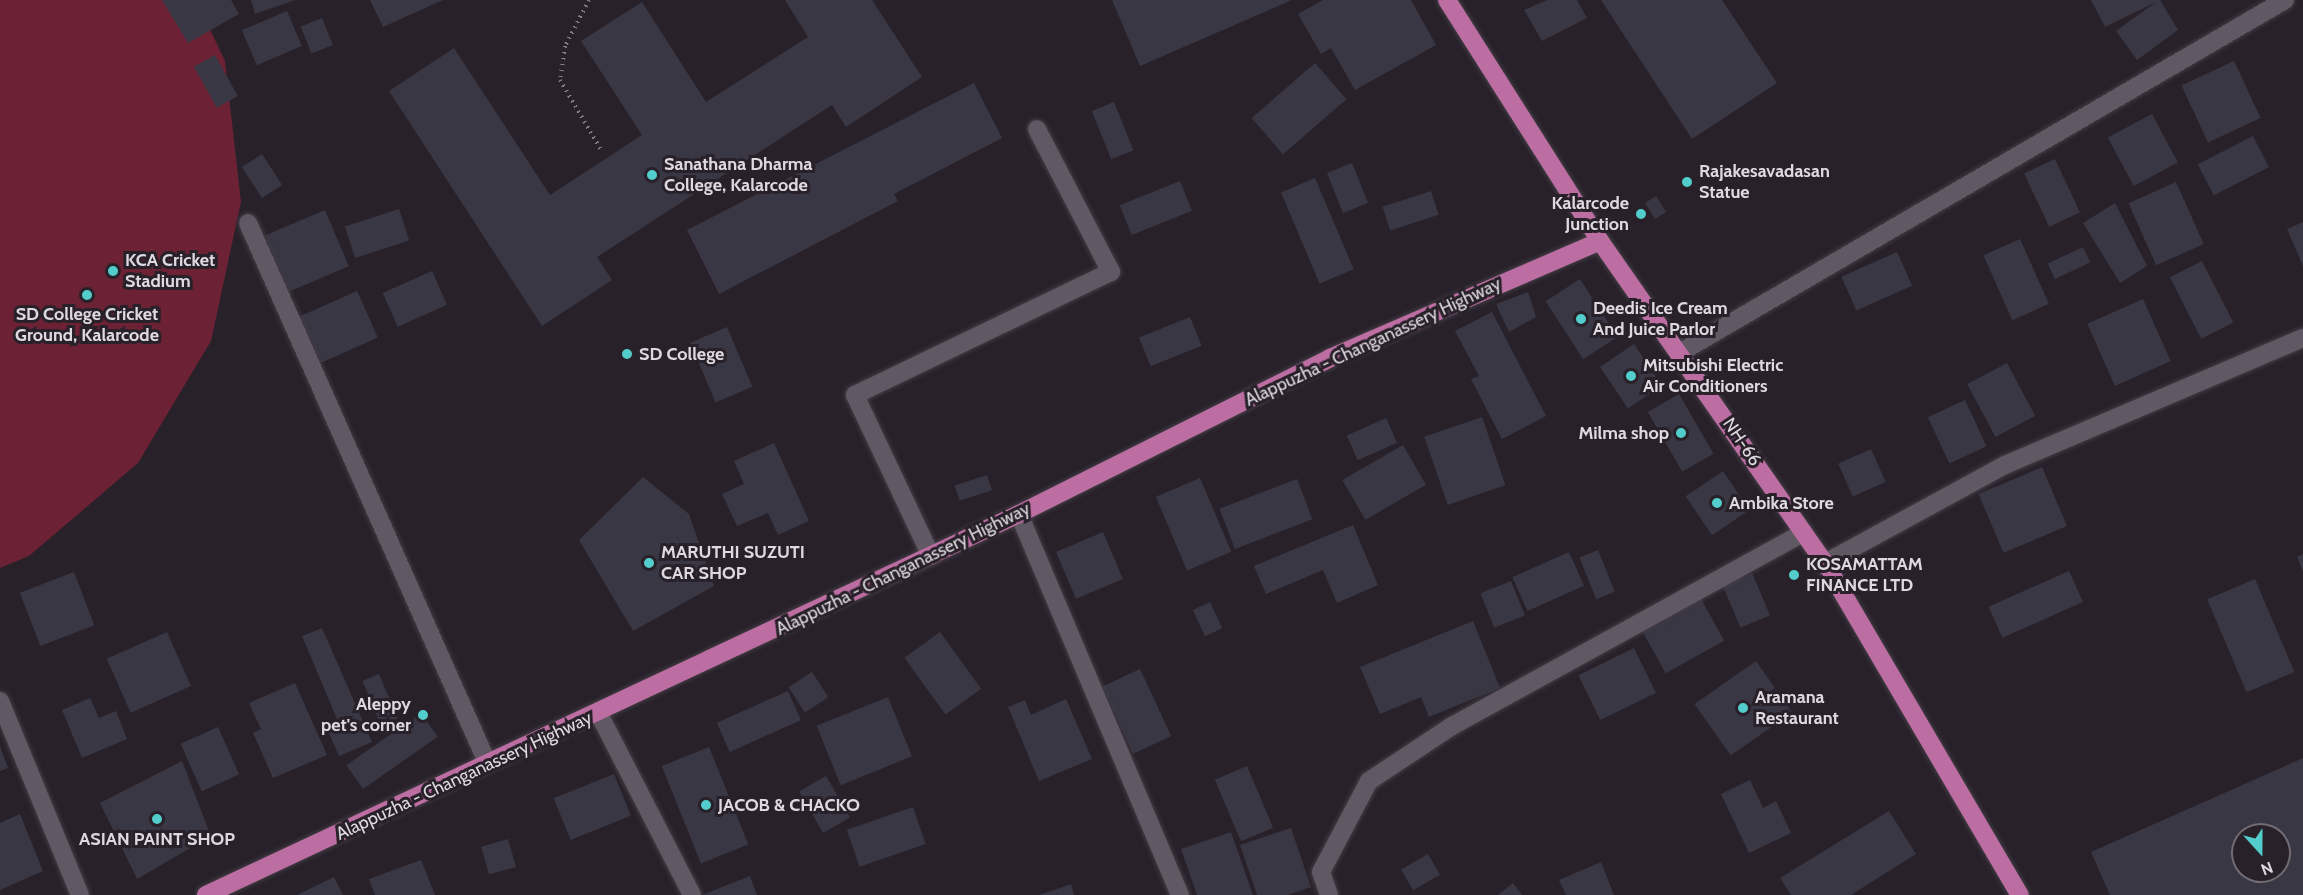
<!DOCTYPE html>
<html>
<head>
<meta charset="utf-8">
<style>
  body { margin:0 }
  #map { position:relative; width:2303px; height:895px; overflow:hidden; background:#28212a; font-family:Cabin,sans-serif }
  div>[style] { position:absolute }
  .green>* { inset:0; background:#6c2234 }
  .building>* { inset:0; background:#393743; transform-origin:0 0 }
  .path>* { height:4px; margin-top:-2px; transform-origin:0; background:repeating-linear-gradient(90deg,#847e86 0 1.5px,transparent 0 6px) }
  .roads { filter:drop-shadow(0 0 2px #423c44) drop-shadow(0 0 2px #423c44) }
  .minor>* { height:18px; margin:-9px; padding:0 9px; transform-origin:9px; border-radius:9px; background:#605863 }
  .major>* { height:18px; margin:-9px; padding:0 9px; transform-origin:9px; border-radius:9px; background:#bc6da1 }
  .dots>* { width:16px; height:16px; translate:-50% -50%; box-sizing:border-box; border:3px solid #28212a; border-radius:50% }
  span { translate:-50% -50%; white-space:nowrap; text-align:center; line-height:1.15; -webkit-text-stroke:6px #28212a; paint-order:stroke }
  .poi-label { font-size:18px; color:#ded9e0; font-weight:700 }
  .left { translate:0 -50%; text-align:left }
  .right { translate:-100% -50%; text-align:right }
  .street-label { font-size:18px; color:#ded9e0 }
  .north { position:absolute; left:2231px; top:823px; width:60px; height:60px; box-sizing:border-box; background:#28212a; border:2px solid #716b73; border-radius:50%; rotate:159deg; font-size:16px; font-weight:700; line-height:24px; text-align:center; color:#ded9e0 }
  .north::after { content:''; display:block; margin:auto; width:21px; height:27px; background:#53cdcb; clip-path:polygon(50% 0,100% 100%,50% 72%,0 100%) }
</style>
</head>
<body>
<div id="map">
  <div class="green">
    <i style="clip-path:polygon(0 0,196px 0,225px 61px,241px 202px,211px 341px,138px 463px,29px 556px,0 568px)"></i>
  </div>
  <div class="building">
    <i style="clip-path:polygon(162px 0,231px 0,239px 14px,188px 43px)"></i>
    <i style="clip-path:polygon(251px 0,295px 0,255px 14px)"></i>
    <i style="clip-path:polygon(370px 0,443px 0,383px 27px)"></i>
    <i style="clip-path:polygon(785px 0,872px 0,922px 77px,846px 127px,832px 105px,597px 257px,612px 280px,542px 326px,389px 91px,454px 48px,550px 195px,642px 135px,581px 41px,642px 2px,706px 102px,808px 37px)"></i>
    <i style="clip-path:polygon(1112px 0,1292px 0,1140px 66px)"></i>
    <i style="clip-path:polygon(1323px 0,1411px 0,1436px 45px,1355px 90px,1331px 48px,1321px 54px,1298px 14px)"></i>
    <i style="clip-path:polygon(1547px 0,1577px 0,1587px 18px,1542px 41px,1524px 10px)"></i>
    <i style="clip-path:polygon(1601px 0,1722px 0,1777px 83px,1692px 139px)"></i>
    <i style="clip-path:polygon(2091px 0,2160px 0,2178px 30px,2137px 60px,2116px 31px,2156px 2px,2105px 27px)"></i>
    <i style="left:287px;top:11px;width:38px;height:49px;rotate:67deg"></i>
    <i style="left:322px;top:18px;width:29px;height:23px;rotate:68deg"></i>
    <i style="left:215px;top:55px;width:47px;height:24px;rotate:61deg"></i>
    <i style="left:2234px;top:61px;width:63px;height:58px;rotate:65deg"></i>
    <i style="left:1315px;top:63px;width:48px;height:84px;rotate:49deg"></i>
    <i style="clip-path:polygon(974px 83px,1002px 138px,894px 194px,898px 201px,719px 294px,687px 230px)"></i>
    <i style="left:1114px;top:102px;width:52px;height:24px;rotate:68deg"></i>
    <i style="left:2152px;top:114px;width:55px;height:50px;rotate:62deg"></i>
    <i style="left:2253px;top:136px;width:35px;height:62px;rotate:63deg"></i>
    <i style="left:262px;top:154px;width:37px;height:24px;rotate:57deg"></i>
    <i style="left:2055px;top:159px;width:59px;height:34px;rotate:65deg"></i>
    <i style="left:1352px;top:163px;width:43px;height:27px;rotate:68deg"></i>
    <i style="left:1315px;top:178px;width:99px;height:37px;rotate:67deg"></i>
    <i style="left:1180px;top:181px;width:32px;height:65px;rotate:68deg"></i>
    <i style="left:2176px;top:182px;width:68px;height:52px;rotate:66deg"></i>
    <i style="left:1431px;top:191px;width:25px;height:51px;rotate:72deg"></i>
    <i style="left:1656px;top:196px;width:19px;height:13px;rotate:58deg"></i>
    <i style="clip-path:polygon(2115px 203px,2147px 266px,2120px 283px,2083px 223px)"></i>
    <i style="left:399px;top:209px;width:33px;height:57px;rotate:72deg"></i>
    <i style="left:325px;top:210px;width:61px;height:66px;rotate:67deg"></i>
    <i style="clip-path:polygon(2303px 222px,2303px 266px,2287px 229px)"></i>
    <i style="left:2020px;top:239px;width:71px;height:40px;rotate:66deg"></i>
    <i style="left:2083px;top:247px;width:17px;height:39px;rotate:65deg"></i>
    <i style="left:1897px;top:252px;width:37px;height:61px;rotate:66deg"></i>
    <i style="left:2202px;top:261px;width:69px;height:36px;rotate:63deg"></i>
    <i style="left:432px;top:271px;width:37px;height:54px;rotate:66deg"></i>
    <i style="left:1580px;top:279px;width:69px;height:41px;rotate:57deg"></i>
    <i style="left:357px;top:291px;width:51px;height:69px;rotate:66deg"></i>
    <i style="clip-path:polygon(1528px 292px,1536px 317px,1509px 332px,1496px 304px)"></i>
    <i style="left:2143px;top:299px;width:68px;height:61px;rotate:66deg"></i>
    <i style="clip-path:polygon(1492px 312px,1546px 416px,1502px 439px,1471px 379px,1479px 376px,1455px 331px)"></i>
    <i style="left:1190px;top:317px;width:31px;height:55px;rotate:68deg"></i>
    <i style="left:727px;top:327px;width:65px;height:40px;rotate:67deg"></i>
    <i style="left:1634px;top:344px;width:50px;height:41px;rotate:56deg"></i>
    <i style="left:2007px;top:363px;width:60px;height:45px;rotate:62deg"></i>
    <i style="left:1679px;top:394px;width:69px;height:36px;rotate:60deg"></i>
    <i style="left:1965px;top:400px;width:51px;height:41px;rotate:65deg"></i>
    <i style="left:1482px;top:417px;width:72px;height:61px;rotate:71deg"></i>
    <i style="left:1386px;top:418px;width:27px;height:43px;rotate:66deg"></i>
    <i style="clip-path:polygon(774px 443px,809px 521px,778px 535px,768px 513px,737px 526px,722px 494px,744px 484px,734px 461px)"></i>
    <i style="left:1403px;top:445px;width:46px;height:70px;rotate:60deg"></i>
    <i style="left:1871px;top:449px;width:36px;height:36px;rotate:66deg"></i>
    <i style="left:2042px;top:467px;width:64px;height:69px;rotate:67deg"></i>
    <i style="left:1723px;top:471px;width:47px;height:45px;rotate:56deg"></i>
    <i style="left:987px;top:475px;width:16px;height:34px;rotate:72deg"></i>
    <i style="clip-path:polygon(643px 477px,689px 514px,714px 586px,633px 631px,579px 540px)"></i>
    <i style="left:1200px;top:478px;width:80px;height:48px;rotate:67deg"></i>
    <i style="left:1297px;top:479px;width:43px;height:83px;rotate:69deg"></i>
    <i style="clip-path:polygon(1353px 525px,1378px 585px,1337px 603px,1323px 570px,1266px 594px,1254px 566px)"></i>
    <i style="left:1103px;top:532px;width:51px;height:51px;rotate:67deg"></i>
    <i style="left:1598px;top:550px;width:45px;height:20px;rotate:68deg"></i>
    <i style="left:1569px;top:552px;width:37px;height:62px;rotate:66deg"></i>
    <i style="clip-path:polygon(2303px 554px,2303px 571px,2297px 557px)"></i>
    <i style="left:2069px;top:571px;width:34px;height:88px;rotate:66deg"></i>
    <i style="left:74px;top:572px;width:57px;height:58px;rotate:69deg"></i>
    <i style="left:1752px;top:573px;width:46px;height:32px;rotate:67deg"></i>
    <i style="left:2255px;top:579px;width:101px;height:52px;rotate:67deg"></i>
    <i style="left:1511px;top:581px;width:37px;height:33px;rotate:68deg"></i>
    <i style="left:1700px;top:597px;width:50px;height:67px;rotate:61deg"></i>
    <i style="left:1210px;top:602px;width:29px;height:19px;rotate:65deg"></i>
    <i style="clip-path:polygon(1473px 621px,1500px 688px,1429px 717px,1421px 697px,1380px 714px,1360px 667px)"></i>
    <i style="clip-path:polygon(322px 628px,372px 742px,339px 756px,325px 724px,337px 719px,302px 636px)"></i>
    <i style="left:167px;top:632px;width:59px;height:66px;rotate:66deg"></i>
    <i style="left:940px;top:632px;width:70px;height:44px;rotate:54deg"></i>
    <i style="left:1634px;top:648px;width:50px;height:62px;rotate:64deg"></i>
    <i style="left:1756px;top:661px;width:63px;height:75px;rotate:55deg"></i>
    <i style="left:1140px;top:669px;width:74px;height:42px;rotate:65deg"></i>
    <i style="left:812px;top:672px;width:30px;height:28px;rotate:57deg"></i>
    <i style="left:379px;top:674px;width:48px;height:18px;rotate:67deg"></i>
    <i style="clip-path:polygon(295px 683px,327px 755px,273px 778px,253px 733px,261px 729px,249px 703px)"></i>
    <i style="left:788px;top:691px;width:32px;height:78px;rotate:66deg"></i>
    <i style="left:888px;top:697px;width:64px;height:77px;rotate:68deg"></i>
    <i style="clip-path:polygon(90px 698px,99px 718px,116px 711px,127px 739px,82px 758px,62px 710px)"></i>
    <i style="clip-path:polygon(1066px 699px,1092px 759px,1039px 781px,1008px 707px,1025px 700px,1031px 715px)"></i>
    <i style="left:421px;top:713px;width:29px;height:91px;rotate:55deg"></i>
    <i style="left:218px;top:727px;width:52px;height:41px;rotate:66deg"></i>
    <i style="clip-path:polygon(0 746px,8px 768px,0 771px)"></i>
    <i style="left:709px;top:747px;width:105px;height:51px;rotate:68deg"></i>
    <i style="clip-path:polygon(evenodd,2303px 758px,2303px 895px,2110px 895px,2091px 852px,2303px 758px,2243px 835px,2279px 835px,2279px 871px,2243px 871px,2243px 835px)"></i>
    <i style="clip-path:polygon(182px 761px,211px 836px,137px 879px,100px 803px)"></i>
    <i style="left:1247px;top:766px;width:67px;height:35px;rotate:67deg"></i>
    <i style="left:614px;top:774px;width:45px;height:65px;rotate:68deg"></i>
    <i style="left:826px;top:776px;width:48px;height:31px;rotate:60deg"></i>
    <i style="clip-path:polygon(1750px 780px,1763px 808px,1776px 801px,1791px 833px,1749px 853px,1721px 794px)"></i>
    <i style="left:913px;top:807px;width:39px;height:70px;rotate:71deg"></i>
    <i style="clip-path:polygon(1889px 811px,1916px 854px,1851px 895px,1791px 895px,1780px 878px)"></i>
    <i style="clip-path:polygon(20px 814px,43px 871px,0 890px,0 823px)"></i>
    <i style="clip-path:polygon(1291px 828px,1311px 887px,1288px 895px,1257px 895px,1240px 845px)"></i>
    <i style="clip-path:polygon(1231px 832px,1253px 895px,1197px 895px,1181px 849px)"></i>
    <i style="left:508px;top:839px;width:29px;height:28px;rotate:74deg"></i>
    <i style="left:1428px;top:854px;width:24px;height:31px;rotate:60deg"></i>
    <i style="clip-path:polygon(421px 860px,435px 895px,375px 895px,369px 879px)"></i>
    <i style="clip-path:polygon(1601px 862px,1614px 895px,1566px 895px,1559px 880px)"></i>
    <i style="clip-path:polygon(750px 876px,757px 895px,702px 895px)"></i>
    <i style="clip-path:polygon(334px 877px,343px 895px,297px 895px)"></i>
    <i style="clip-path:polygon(1513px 883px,1522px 895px,1498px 895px)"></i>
    <i style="clip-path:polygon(1071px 884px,1074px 895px,1039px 895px)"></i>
  </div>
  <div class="path">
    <i style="left:589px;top:0;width:52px;rotate:117.6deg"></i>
    <i style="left:565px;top:46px;width:34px;rotate:98deg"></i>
    <i style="left:560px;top:80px;width:81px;rotate:59.6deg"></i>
  </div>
  <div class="roads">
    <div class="minor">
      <i style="left:248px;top:223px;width:590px;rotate:66.09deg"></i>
      <i style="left:1681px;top:352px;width:699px;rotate:-30.23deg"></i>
      <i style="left:1019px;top:514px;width:414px;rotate:67.1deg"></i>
      <i style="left:931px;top:556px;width:178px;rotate:-115.3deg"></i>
      <i style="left:855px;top:395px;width:284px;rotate:-25.7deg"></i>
      <i style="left:1111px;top:272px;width:161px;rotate:-117.4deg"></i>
      <i style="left:1825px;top:563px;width:205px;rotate:-28.6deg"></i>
      <i style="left:2005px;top:465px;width:324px;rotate:-23.1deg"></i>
      <i style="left:0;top:701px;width:210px;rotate:67.6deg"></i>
      <i style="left:599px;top:714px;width:203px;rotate:62.8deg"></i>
      <i style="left:1329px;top:895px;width:24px;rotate:-109deg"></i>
      <i style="left:1321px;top:872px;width:103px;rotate:-62.2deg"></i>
      <i style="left:1369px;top:781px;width:100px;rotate:-33.5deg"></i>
      <i style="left:1452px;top:726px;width:401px;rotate:-28.8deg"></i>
    </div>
    <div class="major">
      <i style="left:1447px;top:0;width:285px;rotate:57.6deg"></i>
      <i style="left:1600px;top:241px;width:393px;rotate:55.1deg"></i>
      <i style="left:1825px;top:563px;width:385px;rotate:59.6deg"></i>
      <i style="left:206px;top:895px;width:898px;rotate:-25.11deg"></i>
      <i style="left:1019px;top:514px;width:348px;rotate:-26.6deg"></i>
      <i style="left:1330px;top:358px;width:294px;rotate:-23.4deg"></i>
    </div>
  </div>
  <div class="dots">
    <i style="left:652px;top:175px;background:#53cdcb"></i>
    <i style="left:1687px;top:182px;background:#53cdcb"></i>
    <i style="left:1641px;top:214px;background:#53cdcb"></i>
    <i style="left:113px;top:271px;background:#53cdcb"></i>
    <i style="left:87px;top:295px;background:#53cdcb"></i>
    <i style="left:1581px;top:319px;background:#53cdcb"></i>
    <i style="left:627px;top:354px;background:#53cdcb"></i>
    <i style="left:1631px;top:376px;background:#53cdcb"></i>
    <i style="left:1681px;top:433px;background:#53cdcb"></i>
    <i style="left:1717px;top:503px;background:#53cdcb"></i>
    <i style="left:649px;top:563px;background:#53cdcb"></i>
    <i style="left:1794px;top:575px;background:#53cdcb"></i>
    <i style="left:1743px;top:708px;background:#53cdcb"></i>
    <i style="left:423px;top:715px;background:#53cdcb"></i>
    <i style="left:706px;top:805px;background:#53cdcb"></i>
    <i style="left:157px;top:819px;background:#53cdcb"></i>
  </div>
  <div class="poi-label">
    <span class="left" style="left:664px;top:175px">Sanathana Dharma<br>College, Kalarcode</span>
    <span class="left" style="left:1699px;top:182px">Rajakesavadasan<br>Statue</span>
    <span class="right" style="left:1629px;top:214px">Kalarcode<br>Junction</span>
    <span class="left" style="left:125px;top:271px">KCA Cricket<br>Stadium</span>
    <span class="left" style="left:1593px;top:319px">Deedis Ice Cream<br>And Juice Parlor</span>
    <span style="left:87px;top:325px">SD College Cricket<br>Ground, Kalarcode</span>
    <span class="left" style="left:639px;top:354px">SD College</span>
    <span class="left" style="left:1643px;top:376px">Mitsubishi Electric<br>Air Conditioners</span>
    <span class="right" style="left:1669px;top:433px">Milma shop</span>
    <span class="left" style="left:1729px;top:503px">Ambika Store</span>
    <span class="left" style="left:661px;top:563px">MARUTHI SUZUTI<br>CAR SHOP</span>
    <span class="left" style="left:1806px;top:575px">KOSAMATTAM<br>FINANCE LTD</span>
    <span class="left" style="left:1755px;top:708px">Aramana<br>Restaurant</span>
    <span class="right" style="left:411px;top:715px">Aleppy<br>pet's corner</span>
    <span class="left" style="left:718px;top:805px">JACOB &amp; CHACKO</span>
    <span style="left:157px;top:839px">ASIAN PAINT SHOP</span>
  </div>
  <div class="street-label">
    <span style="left:1373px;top:342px;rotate:-25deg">Alappuzha - Changanassery Highway</span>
    <span style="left:1742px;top:442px;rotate:56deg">NH-66</span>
    <span style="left:903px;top:569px;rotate:-26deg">Alappuzha - Changanassery Highway</span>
    <span style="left:464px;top:776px;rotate:-25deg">Alappuzha - Changanassery Highway</span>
  </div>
  <div class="north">N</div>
</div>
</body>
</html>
